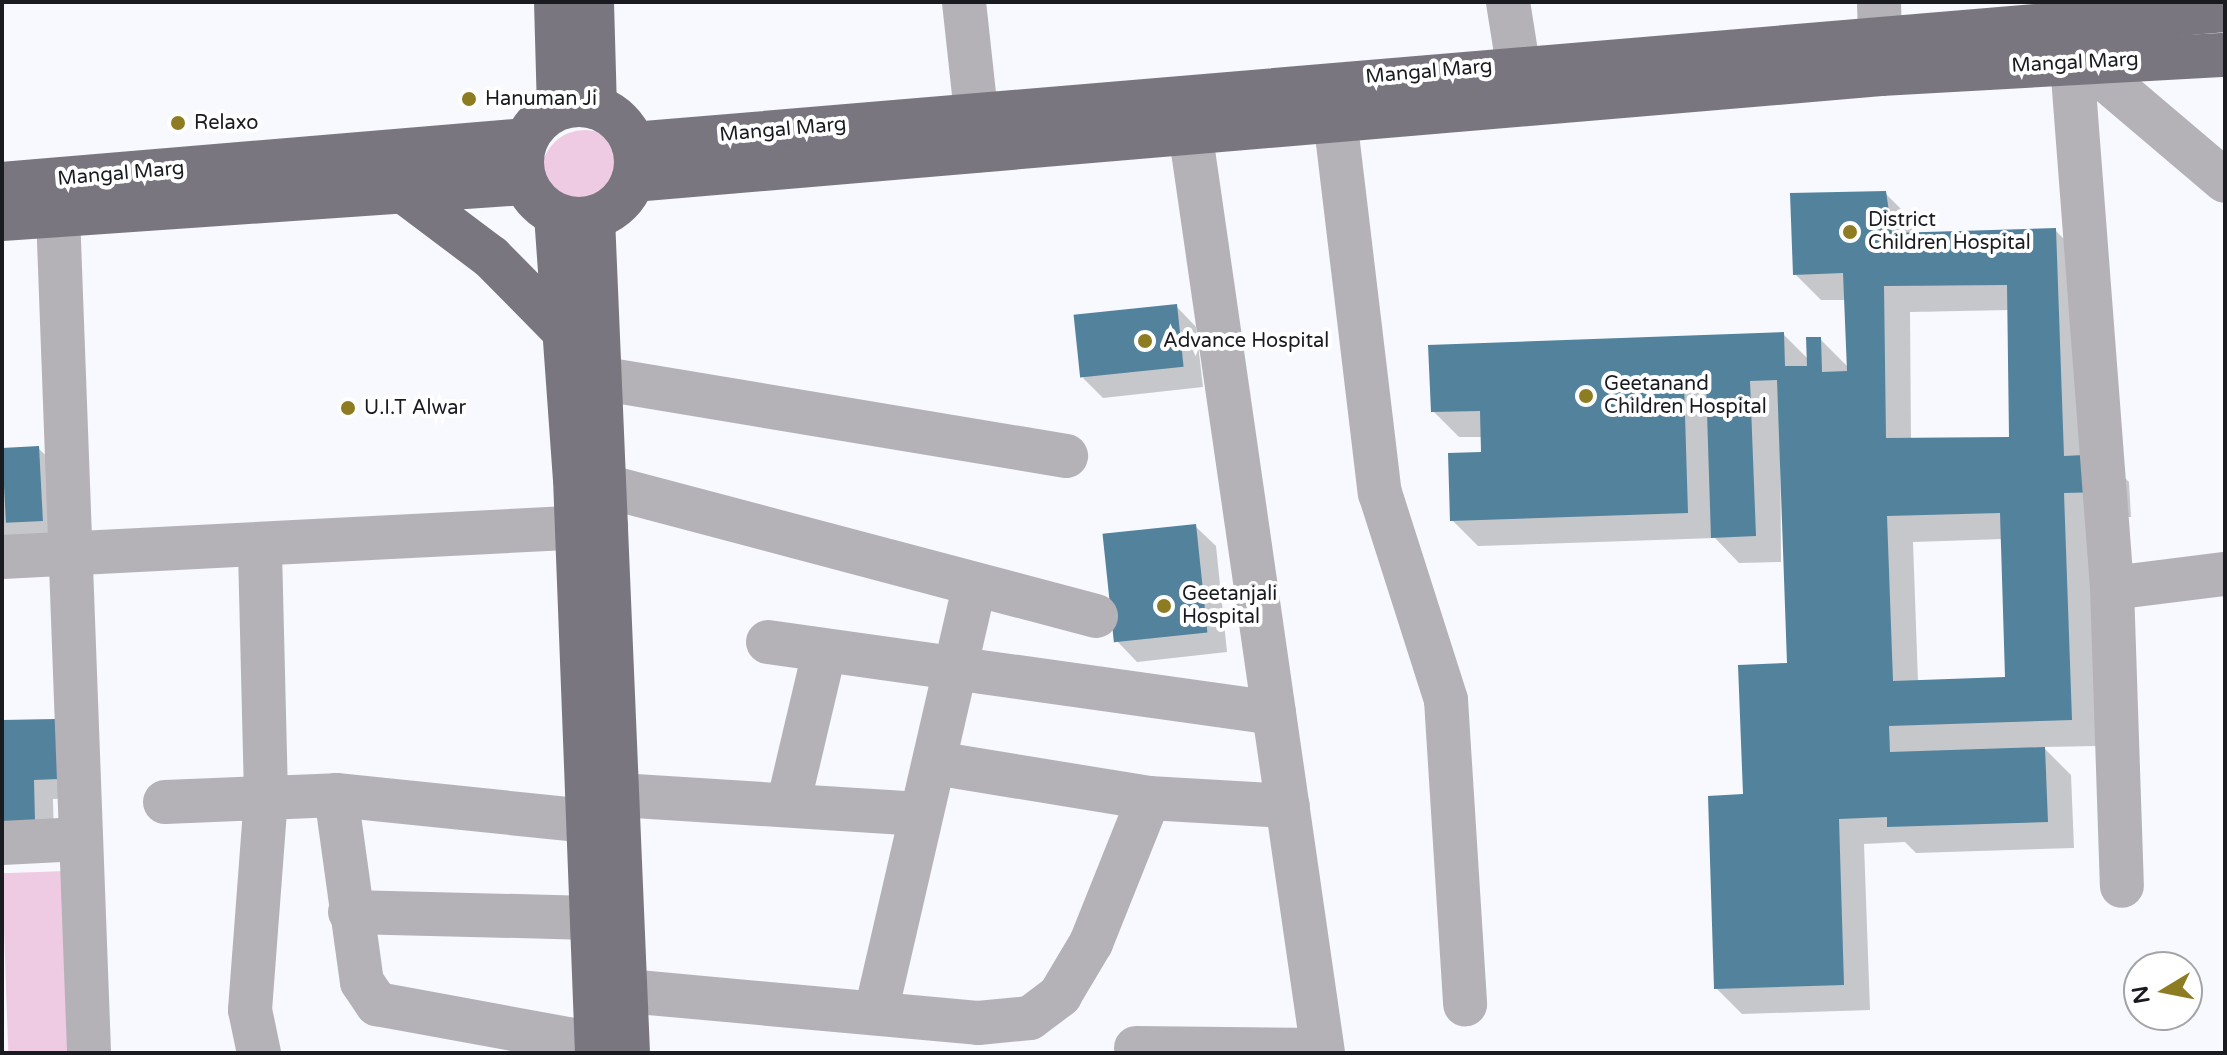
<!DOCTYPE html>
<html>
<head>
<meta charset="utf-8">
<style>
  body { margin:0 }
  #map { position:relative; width:2227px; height:1055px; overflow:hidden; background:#f7f9fe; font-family:"Varela Round",sans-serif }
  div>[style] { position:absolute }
  .green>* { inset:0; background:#eecbe2; transform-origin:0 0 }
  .round { border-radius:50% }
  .shadow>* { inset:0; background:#0003 }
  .building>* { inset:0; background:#53829d; transform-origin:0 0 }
  .minor>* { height:44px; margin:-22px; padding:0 22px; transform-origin:22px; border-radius:22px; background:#b4b2b7 }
  .major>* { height:44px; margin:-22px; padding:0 22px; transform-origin:22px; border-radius:22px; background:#7a7680 }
  .major>.ring { margin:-22px; padding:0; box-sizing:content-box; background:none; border:44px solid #7a7680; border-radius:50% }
  .dots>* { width:22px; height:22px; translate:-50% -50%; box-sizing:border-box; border:4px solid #fff; border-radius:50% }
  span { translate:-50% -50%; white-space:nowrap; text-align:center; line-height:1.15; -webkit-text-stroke:8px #fff; paint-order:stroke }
  .street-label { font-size:20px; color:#1a1b20 }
  .poi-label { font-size:20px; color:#1a1b20 }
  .left { translate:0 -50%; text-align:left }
  .frame { position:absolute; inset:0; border:4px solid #1a1b20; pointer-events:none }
  .north { position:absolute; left:2123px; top:951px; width:80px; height:80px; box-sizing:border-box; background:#fff; border:2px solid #a3a4a6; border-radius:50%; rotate:260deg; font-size:22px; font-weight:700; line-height:32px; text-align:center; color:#1a1b20 }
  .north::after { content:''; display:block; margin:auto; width:28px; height:36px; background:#8e7c22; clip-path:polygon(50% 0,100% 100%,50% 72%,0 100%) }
</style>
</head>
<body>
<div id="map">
  <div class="green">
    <i class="round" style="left:541px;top:130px;width:88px;height:88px"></i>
    <i style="left:66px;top:871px;width:182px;height:64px;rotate:88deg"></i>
  </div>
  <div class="shadow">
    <i style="clip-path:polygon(evenodd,1885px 193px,1911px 219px,1913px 235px,2055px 230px,2081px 256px,2103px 456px,2129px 482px,2131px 517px,2089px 518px,2097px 746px,2043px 747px,2071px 775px,2074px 848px,1916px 853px,1905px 842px,1864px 844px,1870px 1010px,1742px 1014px,1716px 988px,1745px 796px,1789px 664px,1780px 406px,1781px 562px,1739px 563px,1715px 538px,1478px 546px,1452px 520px,1483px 454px,1483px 437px,1459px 437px,1433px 411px,1783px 334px,1808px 359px,1820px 339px,1848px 367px,1846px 300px,1821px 300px,1795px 274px,1885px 193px,2010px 310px,2011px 439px,1911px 440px,1910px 312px,2010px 310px,1885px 193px,2003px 539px,2007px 679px,1918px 682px,1913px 542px,2003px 539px)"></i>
    <i style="clip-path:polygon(1176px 306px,1196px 327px,1203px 387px,1103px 398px,1083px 378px)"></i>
    <i style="clip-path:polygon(38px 448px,59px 468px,62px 541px,2px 544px,2px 449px)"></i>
    <i style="clip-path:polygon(1195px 526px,1216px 546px,1227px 652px,1137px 662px,1117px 641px)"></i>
    <i style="clip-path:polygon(2px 722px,77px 798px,53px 799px,54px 842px,4px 843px)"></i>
  </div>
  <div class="building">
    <i style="clip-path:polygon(evenodd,1886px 191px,1892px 233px,2056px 228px,2064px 456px,2104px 454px,2106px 492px,2064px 493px,2072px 720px,1889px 726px,1890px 752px,2045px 747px,2048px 822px,1887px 827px,1887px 817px,1839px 819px,1844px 985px,1714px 989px,1708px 796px,1743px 794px,1738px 665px,1787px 663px,1777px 380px,1750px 381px,1756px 536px,1711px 538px,1706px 381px,1684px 382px,1688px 513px,1450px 521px,1448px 453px,1481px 452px,1480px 411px,1431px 412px,1428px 345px,1784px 332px,1785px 366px,1807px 366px,1806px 337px,1821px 337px,1822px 372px,1847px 371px,1843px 273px,1793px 275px,1790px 193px,1886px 191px,2007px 285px,2009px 437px,1886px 438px,1884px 286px,2007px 285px,1886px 191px,2000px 513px,2005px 677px,1893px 681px,1887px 516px,2000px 513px)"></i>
    <i style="left:1177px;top:304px;width:63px;height:104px;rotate:84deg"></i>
    <i style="left:39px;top:446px;width:75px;height:37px;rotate:87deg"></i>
    <i style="left:1196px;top:524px;width:109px;height:94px;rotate:84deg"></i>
    <i style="clip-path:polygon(56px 719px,58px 779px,34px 780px,35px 822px,2px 823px,2px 720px)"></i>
  </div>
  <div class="minor">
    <i style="left:964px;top:2px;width:149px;rotate:83.8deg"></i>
    <i style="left:1508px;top:2px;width:102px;rotate:81deg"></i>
    <i style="left:1879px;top:2px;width:72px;rotate:88.4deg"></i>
    <i style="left:2072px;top:63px;width:527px;rotate:85.64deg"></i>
    <i style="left:2112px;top:588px;width:298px;rotate:88.1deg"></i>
    <i style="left:2086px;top:63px;width:182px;rotate:40.3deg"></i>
    <i style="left:1335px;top:118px;width:378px;rotate:83.2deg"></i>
    <i style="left:1380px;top:493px;width:217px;rotate:72.3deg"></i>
    <i style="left:1446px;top:700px;width:305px;rotate:86.4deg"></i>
    <i style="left:1190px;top:130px;width:933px;rotate:81.8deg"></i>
    <i style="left:58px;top:214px;width:840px;rotate:87.88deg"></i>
    <i style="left:568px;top:373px;width:505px;rotate:9.46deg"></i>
    <i style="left:575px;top:478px;width:539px;rotate:14.84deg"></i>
    <i style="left:2px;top:557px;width:605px;rotate:-2.94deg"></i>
    <i style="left:2112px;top:588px;width:114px;rotate:-7.1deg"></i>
    <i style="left:768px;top:642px;width:511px;rotate:7.99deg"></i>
    <i style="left:935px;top:763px;width:217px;rotate:9.3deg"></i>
    <i style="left:1149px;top:798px;width:139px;rotate:3.3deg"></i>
    <i style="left:336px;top:795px;width:189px;rotate:82.1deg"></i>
    <i style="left:362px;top:982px;width:27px;rotate:56deg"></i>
    <i style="left:377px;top:1004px;width:223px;rotate:10.4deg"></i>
    <i style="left:619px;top:795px;width:302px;rotate:3.6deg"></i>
    <i style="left:165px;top:802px;width:171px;rotate:-2.3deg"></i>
    <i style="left:336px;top:795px;width:252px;rotate:5.9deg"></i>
    <i style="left:788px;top:805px;width:156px;rotate:-76.7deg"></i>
    <i style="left:2px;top:843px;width:79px;rotate:-2.9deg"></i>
    <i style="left:350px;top:912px;width:241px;rotate:1.4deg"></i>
    <i style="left:627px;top:991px;width:352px;rotate:5.2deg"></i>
    <i style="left:978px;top:1023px;width:52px;rotate:-5.5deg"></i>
    <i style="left:1030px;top:1018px;width:38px;rotate:-37deg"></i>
    <i style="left:1060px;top:995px;width:61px;rotate:-59.2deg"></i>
    <i style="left:1091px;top:943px;width:156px;rotate:-68.2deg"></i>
    <i style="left:876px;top:1012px;width:434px;rotate:-77deg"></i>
    <i style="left:1136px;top:1048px;width:186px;rotate:0.6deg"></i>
    <i style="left:259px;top:1053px;width:44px;rotate:-101.8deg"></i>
    <i style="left:250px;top:1010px;width:215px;rotate:-85.7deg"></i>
    <i style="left:266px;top:796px;width:251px;rotate:-91.4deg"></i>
  </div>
  <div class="major">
    <i style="left:556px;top:2px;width:106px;rotate:88.4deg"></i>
    <i style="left:592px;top:2px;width:105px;rotate:88.4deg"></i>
    <i class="ring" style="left:522px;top:105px;width:70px;height:70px"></i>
    <i style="left:633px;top:144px;width:1598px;rotate:-4.81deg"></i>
    <i style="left:633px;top:180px;width:1252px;rotate:-4.85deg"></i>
    <i style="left:1881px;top:74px;width:345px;rotate:-3.2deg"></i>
    <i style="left:2px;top:184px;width:526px;rotate:-4.8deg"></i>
    <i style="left:403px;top:191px;width:110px;rotate:36.9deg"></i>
    <i style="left:491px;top:257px;width:105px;rotate:45.4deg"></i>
    <i style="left:556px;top:215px;width:264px;rotate:85.9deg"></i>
    <i style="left:575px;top:478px;width:575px;rotate:87.81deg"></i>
    <i style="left:593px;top:218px;width:836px;rotate:87.6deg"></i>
    <i style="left:2px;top:219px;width:524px;rotate:-3.94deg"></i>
  </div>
  <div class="dots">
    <i style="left:469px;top:99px;background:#8e7c22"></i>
    <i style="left:178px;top:123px;background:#8e7c22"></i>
    <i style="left:1850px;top:232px;background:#8e7c22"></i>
    <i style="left:1145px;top:341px;background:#8e7c22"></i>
    <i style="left:1586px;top:396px;background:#8e7c22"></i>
    <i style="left:348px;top:408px;background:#8e7c22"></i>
    <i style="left:1164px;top:606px;background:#8e7c22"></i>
  </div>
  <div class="street-label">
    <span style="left:2075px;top:63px;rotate:-3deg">Mangal Marg</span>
    <span style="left:1429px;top:72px;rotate:-5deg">Mangal Marg</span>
    <span style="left:783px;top:130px;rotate:-5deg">Mangal Marg</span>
    <span style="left:121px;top:174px;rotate:-5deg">Mangal Marg</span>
  </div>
  <div class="poi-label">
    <span class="left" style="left:485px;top:99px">Hanuman Ji</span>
    <span class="left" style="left:194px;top:123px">Relaxo</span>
    <span class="left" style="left:1868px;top:232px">District<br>Children Hospital</span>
    <span class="left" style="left:1163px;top:341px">Advance Hospital</span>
    <span class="left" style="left:1604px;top:396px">Geetanand<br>Children Hospital</span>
    <span class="left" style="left:364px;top:408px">U.I.T Alwar</span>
    <span class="left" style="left:1182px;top:606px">Geetanjali<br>Hospital</span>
  </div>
  <div class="frame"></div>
  <div class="north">N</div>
</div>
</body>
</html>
